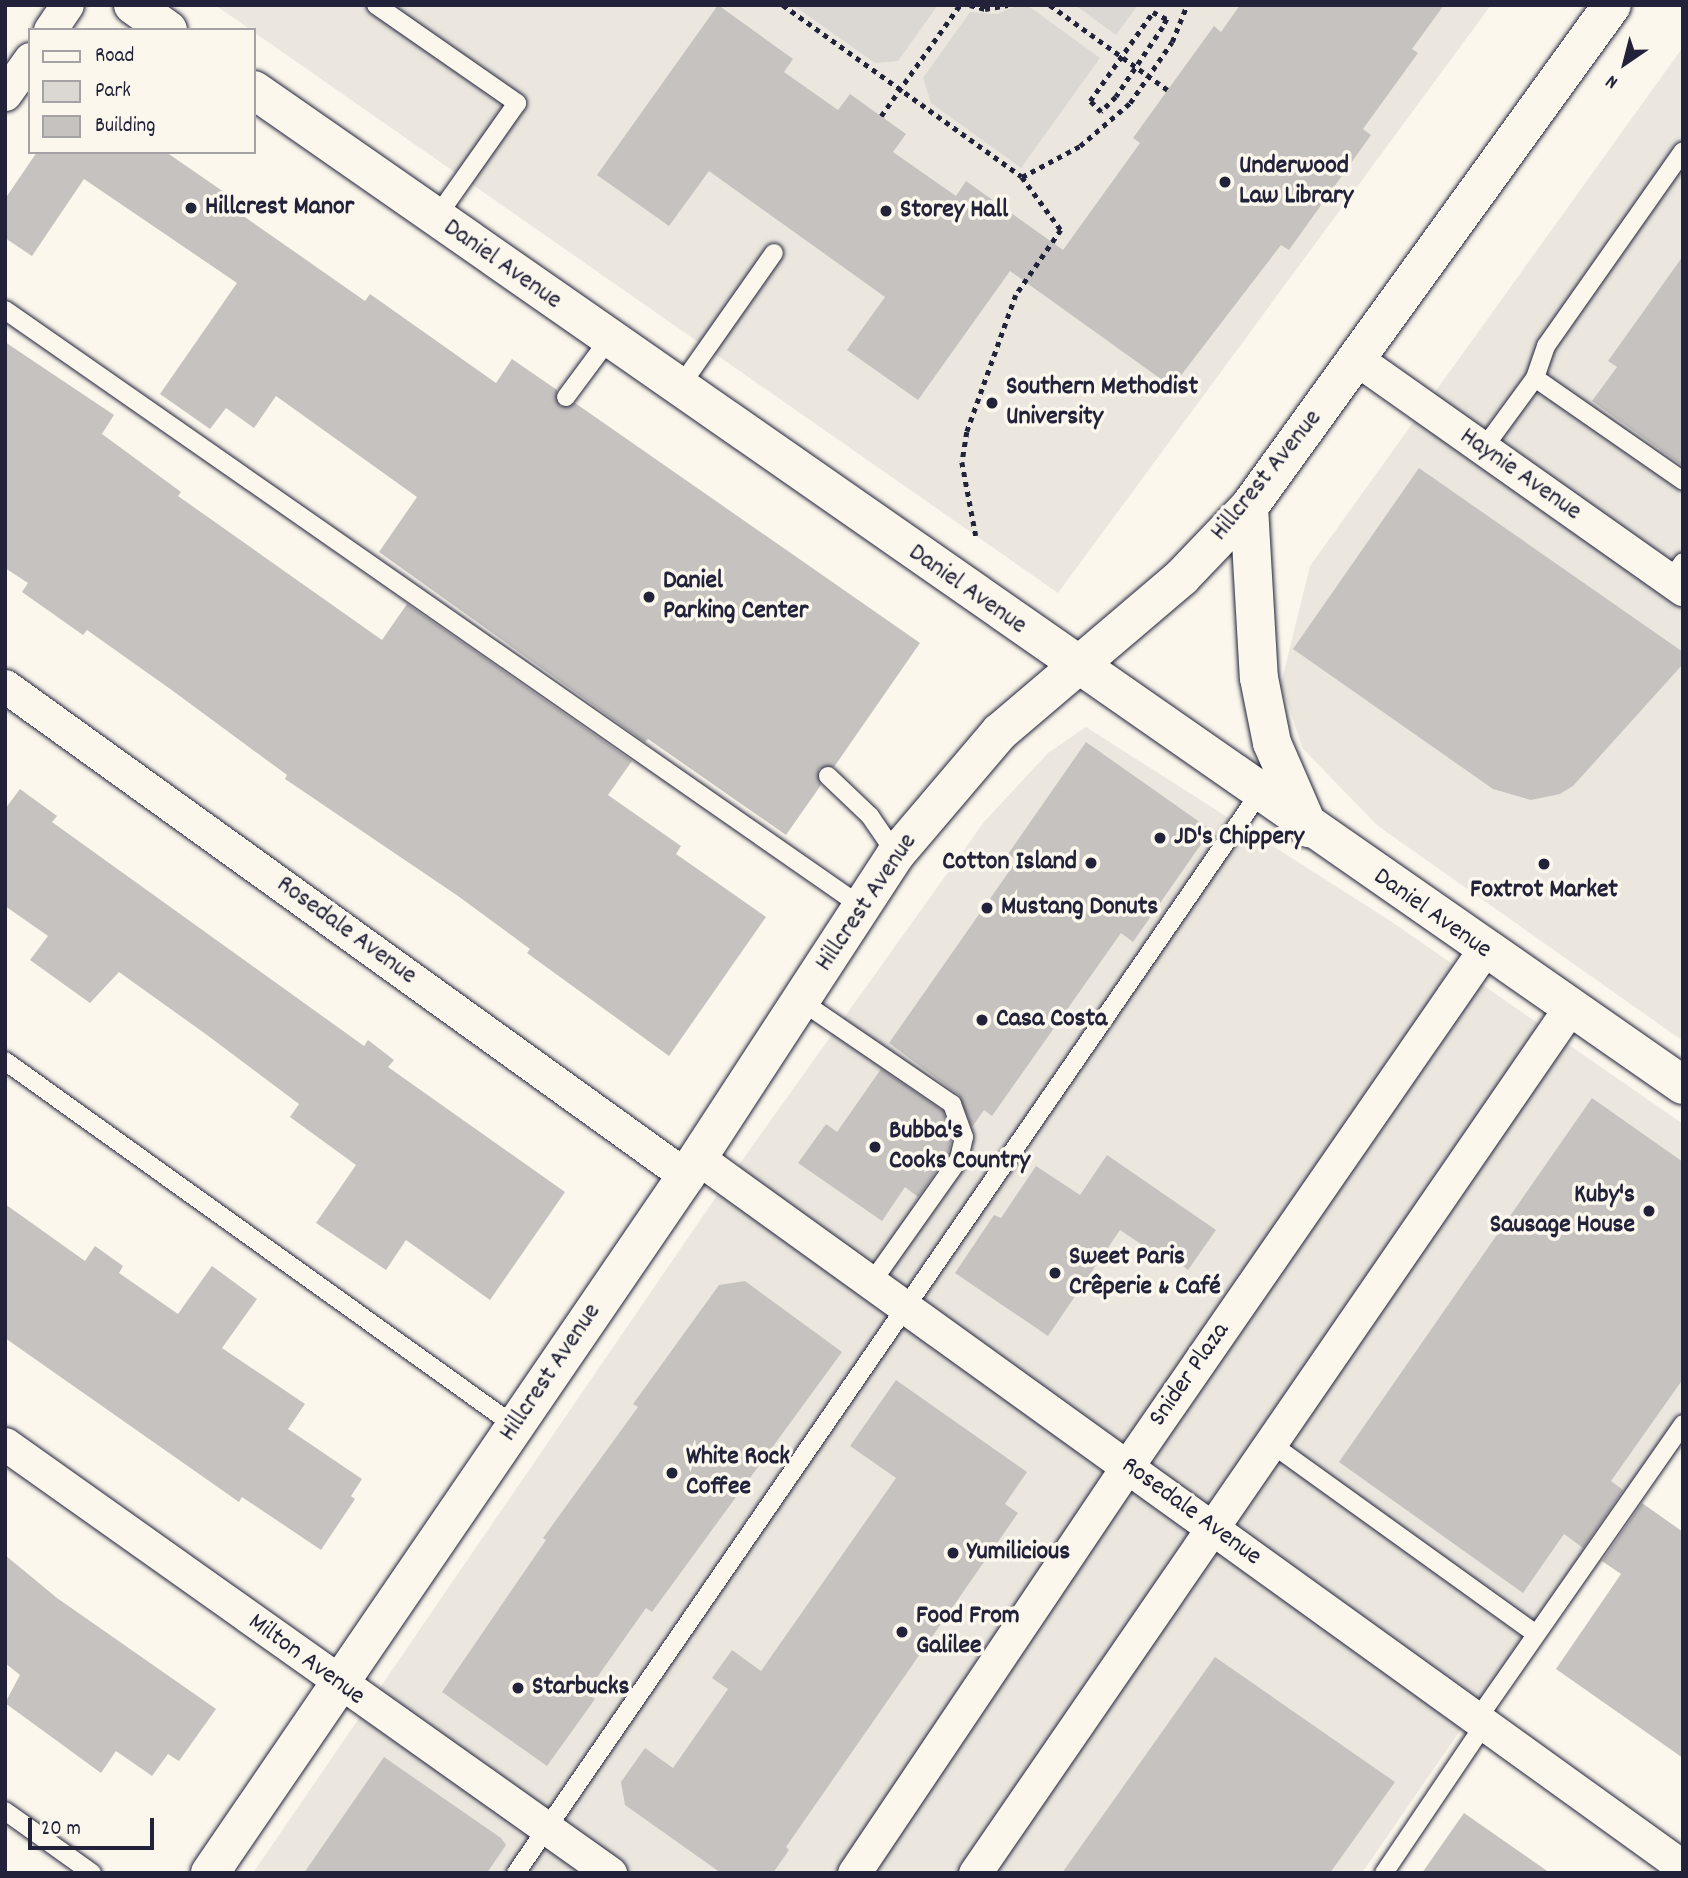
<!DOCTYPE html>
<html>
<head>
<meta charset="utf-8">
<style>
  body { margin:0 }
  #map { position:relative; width:1688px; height:1878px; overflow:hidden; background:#fbf7ec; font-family:Dekko,sans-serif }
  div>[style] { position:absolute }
  .built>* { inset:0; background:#ebe7df }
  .green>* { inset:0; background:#dbd8d3 }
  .building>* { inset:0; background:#c6c2c0 }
  .path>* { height:4.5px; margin-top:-2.25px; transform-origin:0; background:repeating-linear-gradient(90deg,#22223b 0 5px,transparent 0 10px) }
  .roads { filter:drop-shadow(0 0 2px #22223b) drop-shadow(0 0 2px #22223b) }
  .lane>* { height:18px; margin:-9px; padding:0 9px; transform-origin:9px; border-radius:9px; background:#fbf7ec }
  .street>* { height:33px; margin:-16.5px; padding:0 16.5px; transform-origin:16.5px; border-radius:16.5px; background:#fbf7ec }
  .secondary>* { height:38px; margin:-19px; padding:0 19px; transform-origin:19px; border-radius:19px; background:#fbf7ec }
  .dots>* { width:19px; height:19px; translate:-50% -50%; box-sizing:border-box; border:4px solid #fbf7ec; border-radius:50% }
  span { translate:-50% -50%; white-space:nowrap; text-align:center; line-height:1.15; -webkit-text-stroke:7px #fbf7ec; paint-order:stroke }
  .poi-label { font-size:26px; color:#22223b; font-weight:700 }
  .left { translate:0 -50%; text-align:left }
  .right { translate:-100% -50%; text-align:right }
  .street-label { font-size:26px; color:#22223b }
  .frame { position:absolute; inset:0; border:7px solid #22223b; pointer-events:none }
  .legend { position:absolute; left:28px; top:28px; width:228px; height:126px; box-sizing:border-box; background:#fbf7ec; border:2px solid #a4a2a5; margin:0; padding:9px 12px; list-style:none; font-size:21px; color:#22223b }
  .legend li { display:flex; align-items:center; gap:14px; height:35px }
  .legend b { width:35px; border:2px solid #a4a2a5 }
  .north { position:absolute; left:1590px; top:28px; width:70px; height:70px; -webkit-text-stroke:5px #fbf7ec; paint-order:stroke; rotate:215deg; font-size:19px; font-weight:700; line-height:28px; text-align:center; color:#22223b }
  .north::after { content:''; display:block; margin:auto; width:24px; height:32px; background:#22223b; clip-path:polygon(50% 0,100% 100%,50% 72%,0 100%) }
  .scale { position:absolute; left:28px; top:1818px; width:126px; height:32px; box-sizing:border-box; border:4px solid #22223b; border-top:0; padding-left:9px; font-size:21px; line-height:24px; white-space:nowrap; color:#22223b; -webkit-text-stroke:5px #fbf7ec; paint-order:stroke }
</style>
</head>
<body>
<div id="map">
  <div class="built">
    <i style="clip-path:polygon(215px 5px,1491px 5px,1058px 593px)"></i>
    <i style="clip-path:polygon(1683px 47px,1683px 1041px,1378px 826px,1303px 749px,1281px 684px,1310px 566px)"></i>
    <i style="clip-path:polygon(1086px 727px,1392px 922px,1683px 1124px,1683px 1407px,1362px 1873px,253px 1873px,718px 1194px,984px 822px,1048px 753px)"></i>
  </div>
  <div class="green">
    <i style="clip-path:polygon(793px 5px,938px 5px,898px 61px,875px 63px)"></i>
    <i style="clip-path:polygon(1019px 5px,1027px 5px,1100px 58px,1021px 168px,931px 103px,923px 78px,970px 12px,997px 14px)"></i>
    <i style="clip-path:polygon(1075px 5px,1138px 5px,1116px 35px)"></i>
  </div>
  <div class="building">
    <i style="clip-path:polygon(718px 5px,793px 59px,784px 72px,838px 110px,850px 94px,906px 134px,893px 152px,956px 196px,966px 181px,1063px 250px,1140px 143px,1133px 138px,1214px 26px,1221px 32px,1240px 5px,1444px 5px,1412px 49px,1418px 53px,1363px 129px,1371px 135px,1289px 250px,1281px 245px,1172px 387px,1010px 271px,918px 400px,847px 350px,885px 297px,709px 171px,669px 226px,597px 175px)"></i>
    <i style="clip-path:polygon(37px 152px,166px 152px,247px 208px,242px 215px,365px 301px,370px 294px,496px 383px,512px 359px,557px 390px,560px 406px,575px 403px,920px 643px,834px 767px,819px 769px,821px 785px,786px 835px,648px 739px,645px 742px,379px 552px,417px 497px,276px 396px,254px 428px,226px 408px,210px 429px,160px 394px,237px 283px,84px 179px,32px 256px,5px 238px,5px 199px)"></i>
    <i style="clip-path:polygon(1683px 256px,1683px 466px,1592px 401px,1617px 367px,1608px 361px)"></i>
    <i style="clip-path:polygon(5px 342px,114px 415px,102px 434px,181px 492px,178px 496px,382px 640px,407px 604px,632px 761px,608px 795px,681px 846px,676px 854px,766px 917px,669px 1056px,527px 953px,530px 949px,458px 896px,285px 779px,287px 775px,173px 691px,87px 630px,83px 635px,22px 592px,28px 583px,5px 568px)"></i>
    <i style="clip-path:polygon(1419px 468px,1683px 652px,1683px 664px,1573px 786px,1560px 794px,1531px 800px,1493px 789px,1293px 649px)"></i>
    <i style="clip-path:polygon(1086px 742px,1211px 830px,1133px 942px,1121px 933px,992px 1116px,984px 1110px,972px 1127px,959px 1095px,889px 1043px,1017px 860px,1008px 854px)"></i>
    <i style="clip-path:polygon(20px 789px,57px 816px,52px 822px,364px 1046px,368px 1040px,394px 1060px,388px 1067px,565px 1192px,490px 1300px,406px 1240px,386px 1270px,316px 1223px,356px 1165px,290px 1117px,299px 1104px,207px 1035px,119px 972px,90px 1003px,30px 960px,48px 936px,5px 906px,5px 809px)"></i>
    <i style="clip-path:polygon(881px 1069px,943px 1111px,952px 1138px,948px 1154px,918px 1197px,905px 1187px,882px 1221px,798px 1163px,826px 1124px,837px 1132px)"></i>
    <i style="clip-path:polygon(1592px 1098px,1683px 1162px,1683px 1379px,1611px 1481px,1623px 1490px,1583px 1548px,1564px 1534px,1523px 1593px,1339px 1462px)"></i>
    <i style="clip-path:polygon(1107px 1155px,1216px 1230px,1188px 1270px,1178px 1262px,1175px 1267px,1120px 1230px,1048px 1336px,955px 1273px,994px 1215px,1001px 1218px,1036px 1166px,1080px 1195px)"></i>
    <i style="clip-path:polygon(5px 1204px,85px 1261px,95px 1246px,123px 1266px,119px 1273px,178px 1314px,212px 1266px,257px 1299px,222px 1348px,305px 1404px,288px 1429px,362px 1479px,351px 1496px,355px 1499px,321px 1550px,242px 1497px,239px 1502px,5px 1338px)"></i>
    <i style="clip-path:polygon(745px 1281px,842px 1352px,652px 1612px,646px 1608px,586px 1693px,595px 1699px,547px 1766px,442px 1692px,546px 1540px,543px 1538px,638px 1407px,633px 1404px,719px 1285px)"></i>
    <i style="clip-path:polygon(896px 1380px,1027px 1472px,1005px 1504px,1018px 1513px,786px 1847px,789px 1850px,773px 1873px,721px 1873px,625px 1805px,621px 1782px,645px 1748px,673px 1768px,728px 1689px,712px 1678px,732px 1650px,761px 1671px,896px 1478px,850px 1446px)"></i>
    <i style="clip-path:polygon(1642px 1503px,1683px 1532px,1683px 1758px,1556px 1669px,1621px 1574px,1602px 1561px)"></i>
    <i style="clip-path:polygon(5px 1555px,57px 1598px,216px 1709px,179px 1761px,168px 1754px,152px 1776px,116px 1751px,101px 1773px,5px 1703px,20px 1675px,5px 1663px)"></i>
    <i style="clip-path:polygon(1215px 1657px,1395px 1782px,1330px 1873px,1062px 1873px)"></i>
    <i style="clip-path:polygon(384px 1757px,501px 1838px,506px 1845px,487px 1873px,304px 1873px)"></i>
    <i style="clip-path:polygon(1464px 1813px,1550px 1873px,1422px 1873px)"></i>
  </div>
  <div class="path">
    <i style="left:783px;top:5px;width:294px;rotate:35.7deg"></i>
    <i style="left:1022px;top:177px;width:66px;rotate:53.7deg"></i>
    <i style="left:1061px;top:230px;width:79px;rotate:124.7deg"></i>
    <i style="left:1016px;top:295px;width:145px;rotate:109.7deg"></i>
    <i style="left:967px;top:432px;width:30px;rotate:99deg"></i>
    <i style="left:962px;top:462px;width:75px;rotate:79.3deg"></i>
    <i style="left:970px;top:5px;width:16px;rotate:15deg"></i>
    <i style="left:985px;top:9px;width:23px;rotate:-10deg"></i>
    <i style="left:1050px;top:5px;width:145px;rotate:35.8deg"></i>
    <i style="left:1153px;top:12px;width:16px;rotate:27deg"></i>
    <i style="left:1167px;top:19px;width:9px;rotate:117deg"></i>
    <i style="left:1163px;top:27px;width:84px;rotate:123.9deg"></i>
    <i style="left:1116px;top:97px;width:21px;rotate:135deg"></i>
    <i style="left:1101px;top:112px;width:16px;rotate:-135deg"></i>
    <i style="left:1090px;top:101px;width:109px;rotate:-54.7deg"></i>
    <i style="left:881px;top:116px;width:136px;rotate:-54.6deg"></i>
    <i style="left:1022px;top:177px;width:66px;rotate:-28.1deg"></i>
    <i style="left:1080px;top:146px;width:66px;rotate:-40.7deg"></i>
    <i style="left:1130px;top:103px;width:74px;rotate:-55.5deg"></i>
    <i style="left:1172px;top:42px;width:40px;rotate:-68deg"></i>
  </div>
  <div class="roads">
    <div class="lane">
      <i style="left:376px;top:5px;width:172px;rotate:34.8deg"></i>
      <i style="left:517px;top:103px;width:141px;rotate:125.2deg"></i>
      <i style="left:5px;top:310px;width:1044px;rotate:34.86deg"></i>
      <i style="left:1535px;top:378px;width:180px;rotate:34.8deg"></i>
      <i style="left:679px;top:388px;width:165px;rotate:-54.9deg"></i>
      <i style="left:566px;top:397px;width:72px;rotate:-53.4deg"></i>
      <i style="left:1483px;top:449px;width:88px;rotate:-53.8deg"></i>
      <i style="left:1535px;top:378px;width:34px;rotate:-71deg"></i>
      <i style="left:1546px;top:346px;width:238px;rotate:-54.9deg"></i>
      <i style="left:1670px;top:580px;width:22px;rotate:-54deg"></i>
      <i style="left:828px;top:776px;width:58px;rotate:43.6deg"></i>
      <i style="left:870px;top:816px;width:46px;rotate:55.6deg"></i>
      <i style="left:801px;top:1001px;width:183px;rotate:34.3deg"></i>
      <i style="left:952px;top:1104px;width:35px;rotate:70deg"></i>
      <i style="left:964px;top:1137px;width:23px;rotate:103deg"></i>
      <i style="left:959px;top:1159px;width:151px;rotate:125.3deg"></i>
      <i style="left:5px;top:1061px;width:627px;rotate:35.59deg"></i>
      <i style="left:1273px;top:1445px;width:324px;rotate:35.7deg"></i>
      <i style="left:1476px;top:1721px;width:362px;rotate:-55.1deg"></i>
      <i style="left:5px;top:1811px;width:107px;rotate:35.5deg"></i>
      <i style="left:516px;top:1873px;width:1310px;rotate:-55.45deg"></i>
      <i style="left:1384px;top:1873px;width:177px;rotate:-56deg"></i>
    </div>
    <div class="street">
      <i style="left:50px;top:30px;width:30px;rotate:-56deg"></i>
      <i style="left:5px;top:94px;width:43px;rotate:-54.5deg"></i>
      <i style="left:1358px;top:360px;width:398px;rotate:35.2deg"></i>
      <i style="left:5px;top:686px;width:839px;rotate:35.74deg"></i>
      <i style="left:698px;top:1158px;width:1214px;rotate:35.75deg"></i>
      <i style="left:5px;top:1444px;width:742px;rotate:35.34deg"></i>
      <i style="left:854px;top:1873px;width:491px;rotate:-56.1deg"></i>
      <i style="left:1128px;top:1465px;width:626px;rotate:-55.35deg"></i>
      <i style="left:975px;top:1873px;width:1048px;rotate:-55.49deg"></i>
    </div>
    <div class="secondary">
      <i style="left:133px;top:5px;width:43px;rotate:35.5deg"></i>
      <i style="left:254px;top:90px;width:1741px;rotate:34.85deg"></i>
      <i style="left:1249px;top:507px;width:171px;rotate:86.7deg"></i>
      <i style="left:1259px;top:678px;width:66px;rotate:78.7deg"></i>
      <i style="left:1272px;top:743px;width:93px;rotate:66.5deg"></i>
      <i style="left:210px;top:1873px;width:844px;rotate:-55.67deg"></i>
      <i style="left:686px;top:1176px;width:384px;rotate:-56.9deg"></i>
      <i style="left:896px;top:854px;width:160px;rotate:-49.6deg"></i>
      <i style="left:1000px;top:732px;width:239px;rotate:-40.4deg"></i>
      <i style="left:1182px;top:577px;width:97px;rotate:-46.3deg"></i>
      <i style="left:1249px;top:507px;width:619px;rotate:-54.13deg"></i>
    </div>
  </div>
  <div class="dots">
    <i style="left:1225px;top:182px;background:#22223b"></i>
    <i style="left:191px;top:208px;background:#22223b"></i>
    <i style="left:886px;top:211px;background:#22223b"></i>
    <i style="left:992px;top:403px;background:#22223b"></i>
    <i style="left:649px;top:597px;background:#22223b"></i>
    <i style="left:1160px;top:838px;background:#22223b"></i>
    <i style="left:1091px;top:863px;background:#22223b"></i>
    <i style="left:1544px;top:864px;background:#22223b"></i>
    <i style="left:987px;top:908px;background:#22223b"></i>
    <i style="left:982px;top:1020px;background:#22223b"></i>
    <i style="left:875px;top:1147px;background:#22223b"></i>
    <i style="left:1649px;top:1211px;background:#22223b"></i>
    <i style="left:1055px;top:1273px;background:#22223b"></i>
    <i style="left:672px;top:1473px;background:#22223b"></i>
    <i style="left:953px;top:1553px;background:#22223b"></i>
    <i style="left:902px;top:1632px;background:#22223b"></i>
    <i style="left:518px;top:1688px;background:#22223b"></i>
  </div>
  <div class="poi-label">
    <span class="left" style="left:1239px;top:182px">Underwood<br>Law Library</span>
    <span class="left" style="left:205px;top:208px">Hillcrest Manor</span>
    <span class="left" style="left:900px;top:211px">Storey Hall</span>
    <span class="left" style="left:1006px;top:403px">Southern Methodist<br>University</span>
    <span class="left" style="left:663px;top:597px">Daniel<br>Parking Center</span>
    <span class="left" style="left:1174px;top:838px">JD's Chippery</span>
    <span class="right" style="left:1077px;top:863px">Cotton Island</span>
    <span style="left:1544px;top:891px">Foxtrot Market</span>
    <span class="left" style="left:1001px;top:908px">Mustang Donuts</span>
    <span class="left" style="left:996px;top:1020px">Casa Costa</span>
    <span class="left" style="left:889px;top:1147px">Bubba's<br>Cooks Country</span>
    <span class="right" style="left:1635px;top:1211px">Kuby's<br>Sausage House</span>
    <span class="left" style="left:1069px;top:1273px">Sweet Paris<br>Crêperie &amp; Café</span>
    <span class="left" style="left:686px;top:1473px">White Rock<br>Coffee</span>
    <span class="left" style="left:967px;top:1553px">Yumilicious</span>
    <span class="left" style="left:916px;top:1632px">Food From<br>Galilee</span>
    <span class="left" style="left:532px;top:1688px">Starbucks</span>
  </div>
  <div class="street-label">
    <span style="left:502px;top:265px;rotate:35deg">Daniel Avenue</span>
    <span style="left:1520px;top:475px;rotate:35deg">Haynie Avenue</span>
    <span style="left:1267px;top:476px;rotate:-51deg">Hillcrest Avenue</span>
    <span style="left:967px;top:590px;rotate:35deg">Daniel Avenue</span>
    <span style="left:867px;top:903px;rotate:-56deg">Hillcrest Avenue</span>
    <span style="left:1432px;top:914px;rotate:35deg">Daniel Avenue</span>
    <span style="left:346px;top:931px;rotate:36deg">Rosedale Avenue</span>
    <span style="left:551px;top:1373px;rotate:-56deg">Hillcrest Avenue</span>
    <span style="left:1190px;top:1375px;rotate:-55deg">Snider Plaza</span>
    <span style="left:1191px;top:1512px;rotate:36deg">Rosedale Avenue</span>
    <span style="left:306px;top:1660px;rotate:36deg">Milton Avenue</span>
  </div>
  <div class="frame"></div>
  <ul class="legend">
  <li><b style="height:9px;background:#fbf7ec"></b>Road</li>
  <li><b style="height:19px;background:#dbd8d3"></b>Park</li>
  <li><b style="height:19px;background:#c6c2c0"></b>Building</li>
  </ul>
  <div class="north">N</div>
  <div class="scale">20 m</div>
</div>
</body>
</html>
